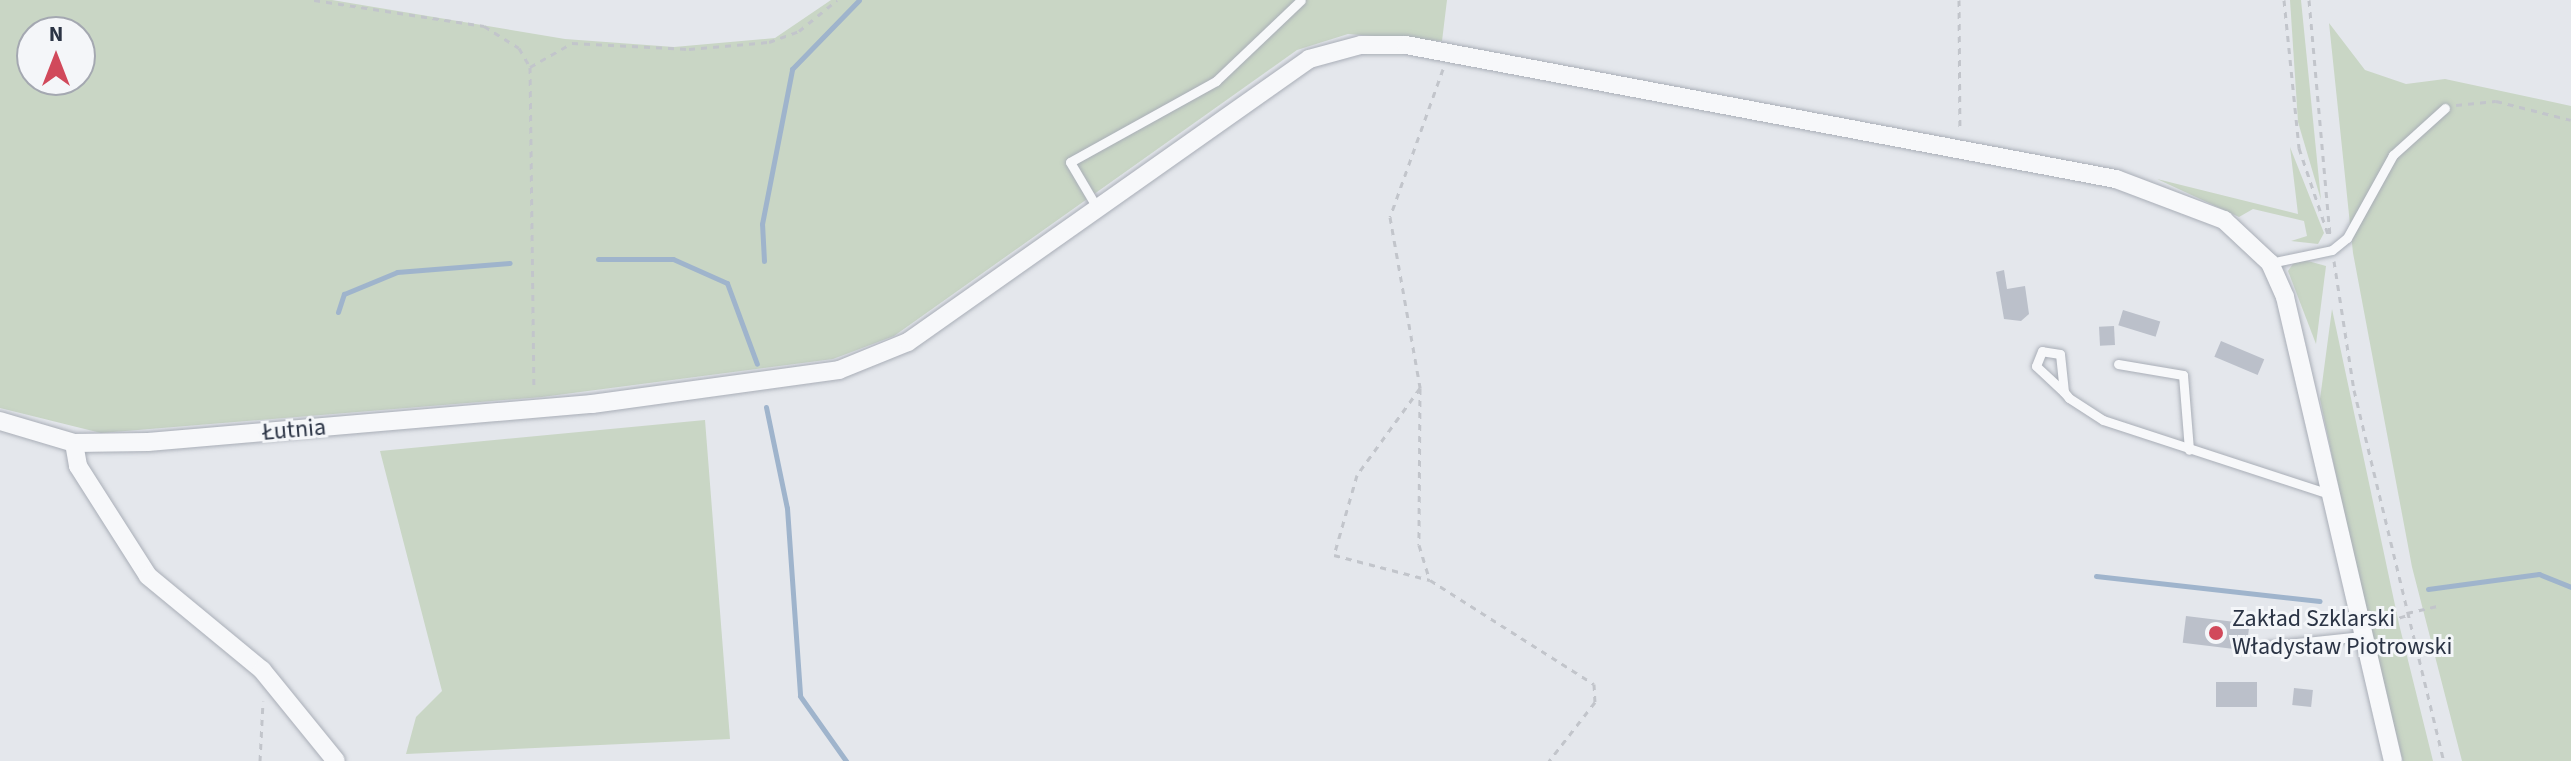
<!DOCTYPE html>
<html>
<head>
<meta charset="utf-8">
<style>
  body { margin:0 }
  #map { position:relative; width:2571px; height:761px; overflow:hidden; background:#e4e7ec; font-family:"Source Sans 3",sans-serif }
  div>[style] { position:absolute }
  .green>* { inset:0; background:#c9d6c5 }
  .stream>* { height:5px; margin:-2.5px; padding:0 2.5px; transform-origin:2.5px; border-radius:2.5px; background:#9fb4cc }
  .building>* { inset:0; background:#bbc0ca; transform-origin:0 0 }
  .path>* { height:3px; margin-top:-1.5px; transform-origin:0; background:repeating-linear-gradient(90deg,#c2c5cb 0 6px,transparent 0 12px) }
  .roads { filter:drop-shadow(0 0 2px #a9aeb7) drop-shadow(0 0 2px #a9aeb7) }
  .lane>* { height:9px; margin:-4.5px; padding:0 4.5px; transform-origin:4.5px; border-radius:4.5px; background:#f7f8fa }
  .street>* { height:18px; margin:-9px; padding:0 9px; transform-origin:9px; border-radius:9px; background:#f7f8fa }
  .dots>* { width:22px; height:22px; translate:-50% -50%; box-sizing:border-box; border:4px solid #f4f6f9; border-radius:50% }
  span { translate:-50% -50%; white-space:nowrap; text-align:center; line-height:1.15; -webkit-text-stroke:6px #f4f6f9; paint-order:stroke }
  .street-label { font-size:24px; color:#2b3445 }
  .poi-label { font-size:24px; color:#2b3445 }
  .left { translate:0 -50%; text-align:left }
  .north { position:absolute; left:16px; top:16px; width:80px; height:80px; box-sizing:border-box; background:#f4f6f9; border:2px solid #a4a8b1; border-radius:50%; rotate:0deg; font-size:22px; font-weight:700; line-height:32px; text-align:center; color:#2b3445 }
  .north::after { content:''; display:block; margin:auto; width:28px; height:36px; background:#d1495b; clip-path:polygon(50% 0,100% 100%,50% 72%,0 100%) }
</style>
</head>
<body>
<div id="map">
  <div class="green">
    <i style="clip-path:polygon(evenodd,0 0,332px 0,565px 39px,674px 47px,775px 38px,831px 0,1447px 0,1442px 41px,1348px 34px,1297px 50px,894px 336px,833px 359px,542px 397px,101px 433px,0 408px,0 0,32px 32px,80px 32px,80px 80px,32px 80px,32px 32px)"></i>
    <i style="clip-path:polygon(2290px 0,2301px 0,2321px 200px,2298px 122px)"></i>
    <i style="clip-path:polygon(2329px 23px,2365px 70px,2406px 84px,2445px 79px,2571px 106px,2571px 761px,2462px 761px,2412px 567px,2353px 253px)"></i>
    <i style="clip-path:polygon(2290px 147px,2324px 233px,2318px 244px,2291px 241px,2307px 236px,2304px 221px,2253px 209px,2239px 217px,2157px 179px,2298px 214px)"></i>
    <i style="clip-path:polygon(2297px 258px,2326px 266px,2316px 344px,2288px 271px)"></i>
    <i style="clip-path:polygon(2332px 309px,2399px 624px,2433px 761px,2403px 761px,2364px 608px,2320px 399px)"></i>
    <i style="clip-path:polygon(705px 420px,730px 739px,406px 754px,416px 717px,442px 691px,380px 451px)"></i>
  </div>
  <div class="stream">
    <i style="left:598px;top:259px;width:75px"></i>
    <i style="left:673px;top:259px;width:59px;rotate:24deg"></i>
    <i style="left:727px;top:283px;width:86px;rotate:69.7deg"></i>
    <i style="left:764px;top:261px;width:37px;rotate:-93deg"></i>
    <i style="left:762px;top:224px;width:158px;rotate:-79deg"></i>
    <i style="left:792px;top:69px;width:96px;rotate:-45.8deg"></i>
    <i style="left:338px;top:312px;width:19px;rotate:-72deg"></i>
    <i style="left:344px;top:294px;width:57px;rotate:-22.5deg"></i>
    <i style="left:397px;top:272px;width:113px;rotate:-4.6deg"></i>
    <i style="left:766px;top:407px;width:103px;rotate:78.3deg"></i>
    <i style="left:787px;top:508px;width:188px;rotate:86deg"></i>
    <i style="left:800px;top:696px;width:80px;rotate:54.7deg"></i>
    <i style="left:2096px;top:576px;width:225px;rotate:6.4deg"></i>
    <i style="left:2428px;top:589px;width:112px;rotate:-7.7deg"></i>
    <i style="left:2539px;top:574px;width:35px;rotate:22deg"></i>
  </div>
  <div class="building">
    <i style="clip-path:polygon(2004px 270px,2007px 289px,2025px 286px,2029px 314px,2021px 321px,2004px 319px,1996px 272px)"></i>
    <i style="left:2123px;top:310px;width:39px;height:16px;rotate:17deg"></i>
    <i style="left:2114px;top:326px;width:19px;height:15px;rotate:87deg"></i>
    <i style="left:2221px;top:341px;width:47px;height:17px;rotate:23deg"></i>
    <i style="left:2186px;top:616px;width:64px;height:27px;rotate:7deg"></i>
    <i style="left:2216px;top:682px;width:41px;height:25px"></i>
    <i style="left:2294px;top:688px;width:19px;height:17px;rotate:6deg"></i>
  </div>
  <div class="path">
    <i style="left:314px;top:0;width:172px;rotate:8.7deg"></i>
    <i style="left:484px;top:26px;width:41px;rotate:32.2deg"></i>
    <i style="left:519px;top:48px;width:22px;rotate:60deg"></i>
    <i style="left:530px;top:67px;width:323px;rotate:89.3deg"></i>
    <i style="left:1959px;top:0;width:130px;rotate:89.6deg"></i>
    <i style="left:2284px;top:0;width:149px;rotate:84.2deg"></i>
    <i style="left:2299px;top:148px;width:91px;rotate:71.4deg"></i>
    <i style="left:2309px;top:0;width:235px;rotate:84.9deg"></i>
    <i style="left:530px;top:67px;width:48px;rotate:-29.7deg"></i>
    <i style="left:572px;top:43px;width:117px;rotate:2.9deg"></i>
    <i style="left:689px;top:49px;width:80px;rotate:-5deg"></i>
    <i style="left:769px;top:42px;width:32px;rotate:-20deg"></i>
    <i style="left:799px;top:31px;width:49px;rotate:-39.2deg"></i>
    <i style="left:1443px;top:69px;width:157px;rotate:109.7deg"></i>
    <i style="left:1390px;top:217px;width:174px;rotate:80deg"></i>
    <i style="left:1420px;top:388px;width:107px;rotate:125.9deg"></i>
    <i style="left:1357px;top:475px;width:83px;rotate:106deg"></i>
    <i style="left:1334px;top:555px;width:99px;rotate:14.6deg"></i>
    <i style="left:1430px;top:580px;width:194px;rotate:32.4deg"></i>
    <i style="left:1594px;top:684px;width:18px;rotate:87deg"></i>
    <i style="left:1595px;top:702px;width:75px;rotate:127.9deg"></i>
    <i style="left:2456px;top:105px;width:40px;rotate:-5.7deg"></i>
    <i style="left:2496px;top:101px;width:77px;rotate:14.2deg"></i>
    <i style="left:2334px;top:261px;width:131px;rotate:81.2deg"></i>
    <i style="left:2354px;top:390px;width:382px;rotate:76.4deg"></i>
    <i style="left:1420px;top:388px;width:157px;rotate:90.4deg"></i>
    <i style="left:1419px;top:545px;width:34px;rotate:73deg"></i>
    <i style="left:2407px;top:613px;width:31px;rotate:-13deg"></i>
    <i style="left:2388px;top:621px;width:21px;rotate:-17deg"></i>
    <i style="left:260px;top:761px;width:60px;rotate:-87.1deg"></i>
  </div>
  <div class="roads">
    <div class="lane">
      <i style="left:1096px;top:206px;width:51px;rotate:-120.6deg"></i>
      <i style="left:1070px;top:162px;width:167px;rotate:-29deg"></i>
      <i style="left:1216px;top:81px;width:117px;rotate:-43.6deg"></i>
      <i style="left:2270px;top:263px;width:63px;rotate:-11.8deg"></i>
      <i style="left:2332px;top:250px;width:19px;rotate:-39deg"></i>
      <i style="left:2347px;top:238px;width:95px;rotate:-61deg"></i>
      <i style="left:2393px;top:155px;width:70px;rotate:-42.1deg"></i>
      <i style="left:2118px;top:364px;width:66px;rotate:9.6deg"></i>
      <i style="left:2183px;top:375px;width:75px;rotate:85.4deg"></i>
      <i style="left:2064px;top:392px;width:38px;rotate:-96deg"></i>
      <i style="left:2060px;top:354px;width:18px;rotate:-171deg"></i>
      <i style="left:2042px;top:351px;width:16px;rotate:112deg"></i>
      <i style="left:2036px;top:366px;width:38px;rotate:43deg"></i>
      <i style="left:2064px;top:392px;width:8px;rotate:50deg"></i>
      <i style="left:2069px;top:398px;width:40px;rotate:32.9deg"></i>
      <i style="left:2103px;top:420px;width:238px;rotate:18.1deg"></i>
      <i style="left:2268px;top:646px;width:95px;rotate:-6.1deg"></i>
    </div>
    <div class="street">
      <i style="left:0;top:421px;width:77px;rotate:16.6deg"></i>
      <i style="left:74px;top:443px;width:74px;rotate:-0.8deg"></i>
      <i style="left:148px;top:442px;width:446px;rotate:-4.9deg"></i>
      <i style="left:592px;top:404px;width:249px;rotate:-7.8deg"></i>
      <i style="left:839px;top:370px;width:74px;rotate:-22.1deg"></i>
      <i style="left:908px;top:342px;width:491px;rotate:-35.2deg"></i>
      <i style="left:1309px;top:59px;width:54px;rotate:-15.1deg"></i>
      <i style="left:1361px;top:45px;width:45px"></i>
      <i style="left:1406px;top:45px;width:723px;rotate:10.69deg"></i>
      <i style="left:2116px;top:179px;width:116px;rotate:20.8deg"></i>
      <i style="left:2224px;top:220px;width:63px;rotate:43.1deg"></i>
      <i style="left:2270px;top:263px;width:37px;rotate:66deg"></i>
      <i style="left:2285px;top:297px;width:476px;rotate:76.9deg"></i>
      <i style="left:74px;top:443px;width:23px;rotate:80deg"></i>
      <i style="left:78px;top:466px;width:130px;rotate:57.5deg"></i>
      <i style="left:148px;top:576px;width:148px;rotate:39.5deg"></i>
      <i style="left:262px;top:670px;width:117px;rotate:50.9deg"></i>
    </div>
  </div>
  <div class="dots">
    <i style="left:2216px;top:633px;background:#d1495b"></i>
  </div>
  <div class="street-label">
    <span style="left:294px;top:430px;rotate:-5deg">Łutnia</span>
  </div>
  <div class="poi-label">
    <span class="left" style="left:2232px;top:633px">Zakład Szklarski<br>Władysław Piotrowski</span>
  </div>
  <div class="north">N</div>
</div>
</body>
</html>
